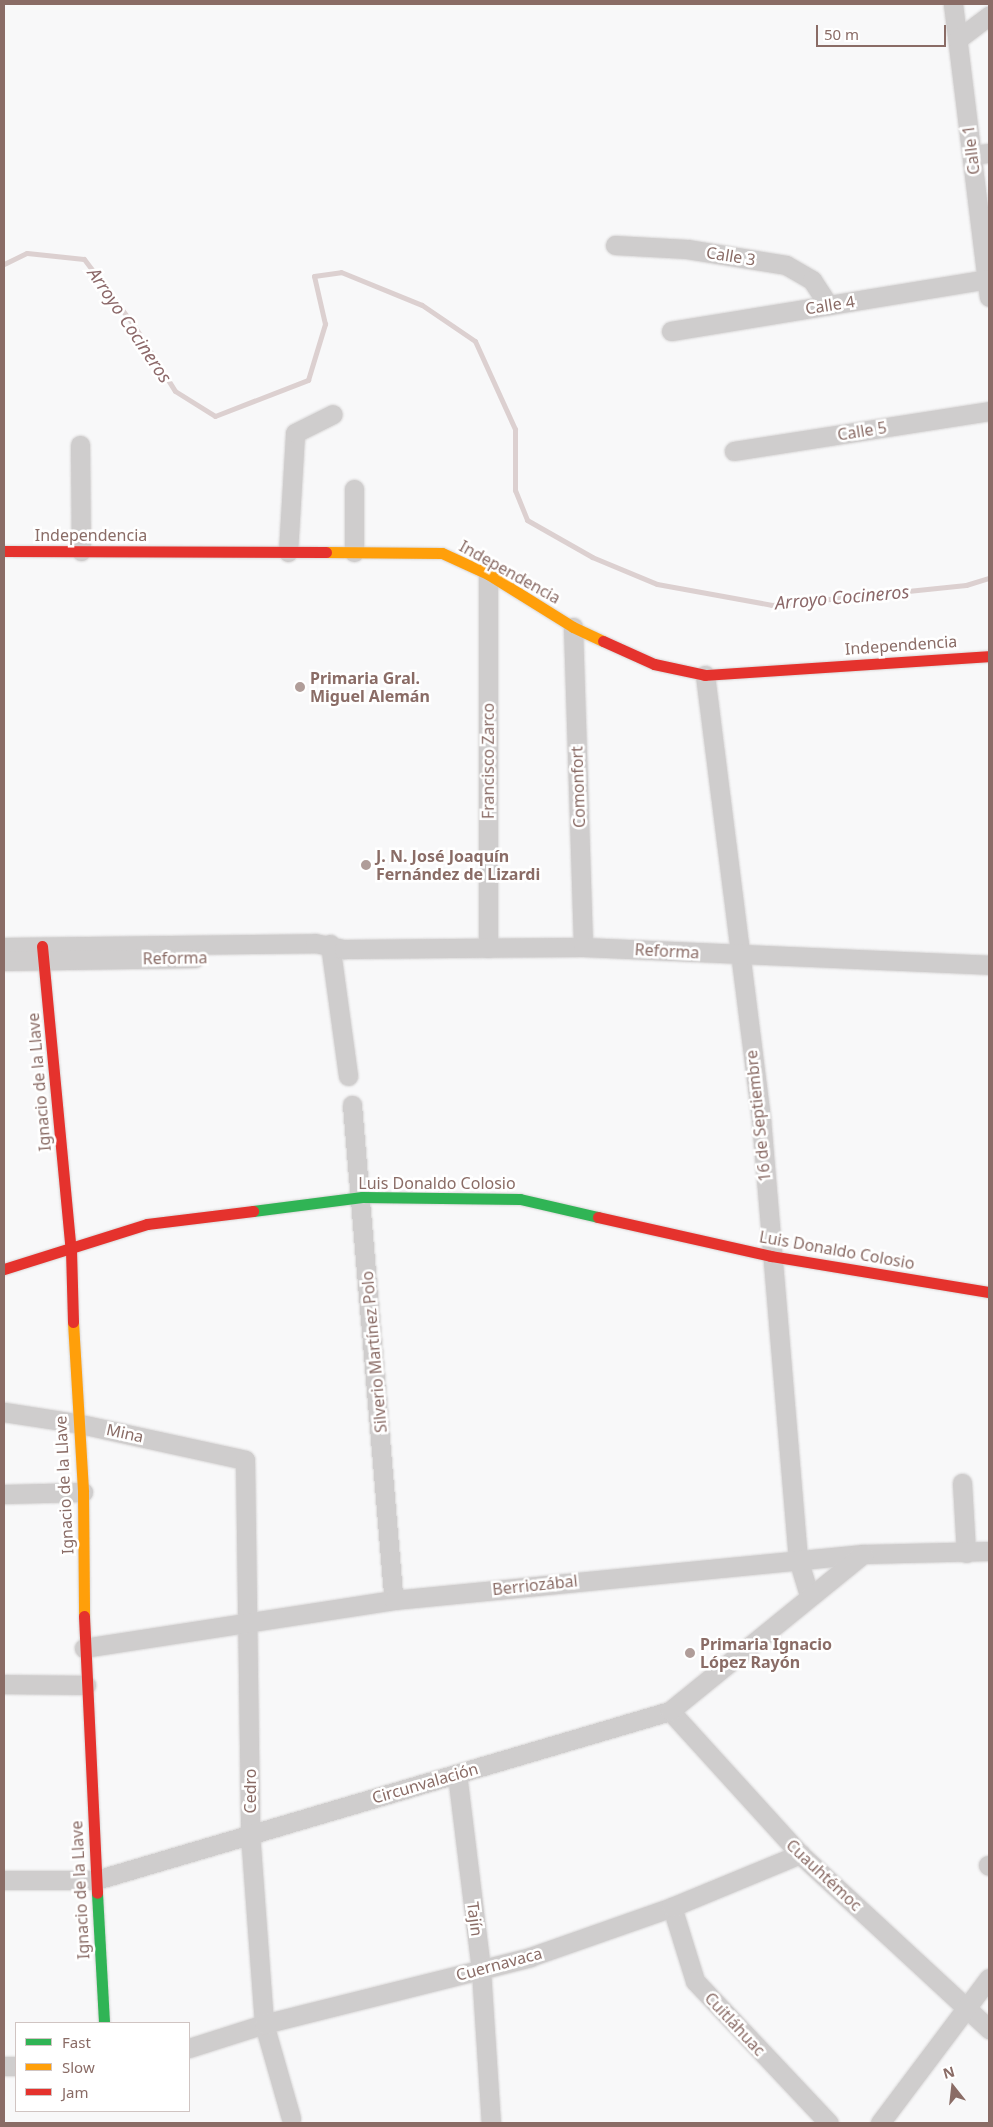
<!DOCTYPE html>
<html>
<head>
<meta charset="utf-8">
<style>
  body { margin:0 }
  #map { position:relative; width:993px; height:2127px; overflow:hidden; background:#f8f8f9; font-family:"Noto Sans",sans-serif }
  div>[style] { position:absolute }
  .stream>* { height:5px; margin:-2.5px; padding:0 2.5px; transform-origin:2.5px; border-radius:2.5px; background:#dcd0d0 }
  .roads { filter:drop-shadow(0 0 1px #d7d5d5) drop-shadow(0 0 1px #d7d5d5) }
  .street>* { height:19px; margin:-9.5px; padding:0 9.5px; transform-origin:9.5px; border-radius:9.5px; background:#cfcdcd }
  .fast>* { height:11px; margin:-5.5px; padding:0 5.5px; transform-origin:5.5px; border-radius:5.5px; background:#30b455 }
  .slow>* { height:11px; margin:-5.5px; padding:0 5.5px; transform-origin:5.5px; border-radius:5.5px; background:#ff9f0a }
  .jam>* { height:11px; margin:-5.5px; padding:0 5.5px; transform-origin:5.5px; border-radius:5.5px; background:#e5322d }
  .dots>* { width:14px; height:14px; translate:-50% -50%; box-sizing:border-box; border:2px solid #fff; border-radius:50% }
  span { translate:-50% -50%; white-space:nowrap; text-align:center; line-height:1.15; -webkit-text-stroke:5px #fff; paint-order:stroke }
  .street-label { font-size:16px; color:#8a6c66 }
  .poi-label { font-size:16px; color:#8a6c66; font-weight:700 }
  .left { translate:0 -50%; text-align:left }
  .water-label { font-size:18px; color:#8c6869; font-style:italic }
  .frame { position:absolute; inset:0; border:5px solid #8a6c66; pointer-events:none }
  .legend { position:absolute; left:15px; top:2022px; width:175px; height:90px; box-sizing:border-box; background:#fff; border:1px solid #d0c4c2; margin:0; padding:6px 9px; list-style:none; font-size:15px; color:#8a6c66 }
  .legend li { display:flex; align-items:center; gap:10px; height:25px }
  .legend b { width:25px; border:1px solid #d0c4c2 }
  .north { position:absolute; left:928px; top:2062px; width:50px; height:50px; -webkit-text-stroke:4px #fff; paint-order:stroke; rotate:344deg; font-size:14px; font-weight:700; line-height:20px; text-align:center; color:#8a6c66 }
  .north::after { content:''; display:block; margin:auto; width:18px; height:22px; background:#8a6c66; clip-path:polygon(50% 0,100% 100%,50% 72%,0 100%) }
  .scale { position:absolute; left:816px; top:25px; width:130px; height:22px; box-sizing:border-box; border:2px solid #8a6c66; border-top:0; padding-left:6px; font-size:15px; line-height:18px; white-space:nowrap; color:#8a6c66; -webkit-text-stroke:4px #fff; paint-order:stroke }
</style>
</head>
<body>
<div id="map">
  <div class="stream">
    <i style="left:4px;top:264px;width:25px;rotate:-26deg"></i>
    <i style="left:27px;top:253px;width:57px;rotate:6deg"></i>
    <i style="left:84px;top:259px;width:85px;rotate:53.1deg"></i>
    <i style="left:135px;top:327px;width:75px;rotate:58deg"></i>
    <i style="left:175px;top:391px;width:47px;rotate:32deg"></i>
    <i style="left:215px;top:416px;width:100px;rotate:-21.2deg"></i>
    <i style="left:308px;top:380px;width:59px;rotate:-73.1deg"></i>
    <i style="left:325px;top:324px;width:49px;rotate:-102.9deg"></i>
    <i style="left:314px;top:276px;width:27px;rotate:-8deg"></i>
    <i style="left:341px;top:272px;width:87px;rotate:22.2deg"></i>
    <i style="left:422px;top:305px;width:64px;rotate:34.2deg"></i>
    <i style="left:475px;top:341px;width:97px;rotate:65.6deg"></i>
    <i style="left:515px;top:429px;width:61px;rotate:90deg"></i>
    <i style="left:515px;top:490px;width:32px;rotate:68deg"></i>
    <i style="left:527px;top:520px;width:75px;rotate:29.6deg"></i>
    <i style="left:592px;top:557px;width:70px;rotate:22.6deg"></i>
    <i style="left:657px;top:584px;width:117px;rotate:10.3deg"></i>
    <i style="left:772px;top:605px;width:195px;rotate:-5.9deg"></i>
    <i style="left:966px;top:585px;width:24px;rotate:-17deg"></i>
  </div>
  <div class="roads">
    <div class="street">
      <i style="left:953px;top:4px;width:295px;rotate:83deg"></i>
      <i style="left:958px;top:39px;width:39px;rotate:-37deg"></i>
      <i style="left:972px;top:155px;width:17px;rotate:-7deg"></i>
      <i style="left:615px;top:245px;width:72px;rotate:3.2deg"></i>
      <i style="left:687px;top:249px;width:100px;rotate:9.2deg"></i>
      <i style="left:786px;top:265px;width:30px;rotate:30deg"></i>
      <i style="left:812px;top:280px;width:30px;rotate:57deg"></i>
      <i style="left:671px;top:331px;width:322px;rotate:-9.3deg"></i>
      <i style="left:80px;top:445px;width:106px;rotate:89.5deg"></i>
      <i style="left:734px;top:451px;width:258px;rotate:-8.9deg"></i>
      <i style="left:288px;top:552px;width:119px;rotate:-86.6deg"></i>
      <i style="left:295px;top:433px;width:42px;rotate:-26.6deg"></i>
      <i style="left:354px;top:552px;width:63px;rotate:-90deg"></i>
      <i style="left:488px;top:574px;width:374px;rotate:90deg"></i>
      <i style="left:573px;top:627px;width:320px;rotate:88.2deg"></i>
      <i style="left:705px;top:675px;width:448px;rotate:82.8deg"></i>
      <i style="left:761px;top:1119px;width:442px;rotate:85.2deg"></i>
      <i style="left:798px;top:1559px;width:38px;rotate:73deg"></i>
      <i style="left:330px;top:944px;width:133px;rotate:82.2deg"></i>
      <i style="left:4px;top:947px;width:311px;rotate:-0.7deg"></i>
      <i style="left:315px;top:943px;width:30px;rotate:12deg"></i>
      <i style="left:344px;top:949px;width:239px;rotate:-0.5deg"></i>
      <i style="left:583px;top:947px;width:406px;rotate:2.5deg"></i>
      <i style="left:4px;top:961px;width:191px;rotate:-0.9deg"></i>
      <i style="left:352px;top:1105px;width:497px;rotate:85.2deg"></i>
      <i style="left:4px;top:1412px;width:73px;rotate:8.7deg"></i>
      <i style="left:76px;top:1423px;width:173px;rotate:12.3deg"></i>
      <i style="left:245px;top:1460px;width:373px;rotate:89.2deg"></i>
      <i style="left:250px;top:1833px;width:192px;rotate:85.8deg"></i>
      <i style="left:264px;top:2024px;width:98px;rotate:74deg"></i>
      <i style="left:962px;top:1483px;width:70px;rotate:86.7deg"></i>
      <i style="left:4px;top:1494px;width:79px;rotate:-1.5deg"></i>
      <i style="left:84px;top:1648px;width:314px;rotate:-8.8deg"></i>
      <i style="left:394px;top:1600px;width:471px;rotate:-5.6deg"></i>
      <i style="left:863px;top:1554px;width:126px;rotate:-1.4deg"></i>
      <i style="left:4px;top:1684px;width:82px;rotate:0.7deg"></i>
      <i style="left:670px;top:1711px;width:193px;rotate:47.7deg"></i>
      <i style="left:800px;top:1854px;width:258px;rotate:42.8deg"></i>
      <i style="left:457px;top:1774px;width:197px;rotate:83deg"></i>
      <i style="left:481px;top:1970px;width:153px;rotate:86.3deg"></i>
      <i style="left:988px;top:1865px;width:1px;rotate:45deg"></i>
      <i style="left:4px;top:1880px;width:92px"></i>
      <i style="left:96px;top:1880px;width:598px;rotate:-16.41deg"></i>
      <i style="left:670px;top:1711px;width:249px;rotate:-39.1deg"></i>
      <i style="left:672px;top:1907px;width:77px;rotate:72.7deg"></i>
      <i style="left:695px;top:1981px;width:195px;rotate:46.7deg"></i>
      <i style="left:189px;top:2048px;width:79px;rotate:-17.7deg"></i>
      <i style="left:264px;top:2024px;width:274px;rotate:-14.1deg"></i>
      <i style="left:530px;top:1957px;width:151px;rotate:-19.4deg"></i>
      <i style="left:672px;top:1907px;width:139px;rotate:-22.5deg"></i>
      <i style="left:4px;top:2066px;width:12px"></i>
      <i style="left:880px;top:2123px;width:181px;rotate:-53.1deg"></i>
    </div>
    <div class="fast">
      <i style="left:253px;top:1211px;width:110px;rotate:-7.3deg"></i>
      <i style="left:362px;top:1197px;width:158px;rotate:0.7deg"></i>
      <i style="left:520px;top:1199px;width:80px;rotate:13deg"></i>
      <i style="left:97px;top:1893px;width:130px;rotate:86.9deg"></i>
    </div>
    <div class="slow">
      <i style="left:326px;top:552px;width:116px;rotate:0.5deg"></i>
      <i style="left:442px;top:553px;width:51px;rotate:24.5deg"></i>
      <i style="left:488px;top:574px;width:100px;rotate:31.9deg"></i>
      <i style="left:573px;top:627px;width:33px;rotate:25deg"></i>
      <i style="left:73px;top:1322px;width:170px;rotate:86.6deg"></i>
      <i style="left:83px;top:1492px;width:124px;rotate:89.5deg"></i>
    </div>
    <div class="jam">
      <i style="left:4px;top:551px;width:322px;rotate:0.2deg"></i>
      <i style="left:603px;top:641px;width:56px;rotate:24.3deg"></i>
      <i style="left:654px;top:664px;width:52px;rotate:12.2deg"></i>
      <i style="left:705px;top:675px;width:285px;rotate:-3.8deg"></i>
      <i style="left:42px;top:946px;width:305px;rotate:84.6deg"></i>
      <i style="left:71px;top:1250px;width:72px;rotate:88.4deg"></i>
      <i style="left:598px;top:1217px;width:177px;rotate:12.7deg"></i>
      <i style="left:771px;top:1256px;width:221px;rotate:9.4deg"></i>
      <i style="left:4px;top:1269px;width:150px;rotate:-17.5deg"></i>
      <i style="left:147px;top:1224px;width:107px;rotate:-7deg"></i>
      <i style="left:84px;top:1616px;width:277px;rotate:87.3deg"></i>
    </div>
  </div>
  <div class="dots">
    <i style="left:300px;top:687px;background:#b09d99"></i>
    <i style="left:366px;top:865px;background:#b09d99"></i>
    <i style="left:690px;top:1653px;background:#b09d99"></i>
  </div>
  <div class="street-label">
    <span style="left:971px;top:150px;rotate:-97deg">Calle 1</span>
    <span style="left:731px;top:256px;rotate:9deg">Calle 3</span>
    <span style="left:830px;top:305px;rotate:-9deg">Calle 4</span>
    <span style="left:862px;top:431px;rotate:-9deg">Calle 5</span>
    <span style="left:91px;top:535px">Independencia</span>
    <span style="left:510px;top:572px;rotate:29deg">Independencia</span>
    <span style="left:901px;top:645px;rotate:-4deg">Independencia</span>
    <span style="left:488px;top:761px;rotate:-90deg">Francisco Zarco</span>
    <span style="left:578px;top:787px;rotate:-92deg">Comonfort</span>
    <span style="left:667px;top:951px;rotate:3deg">Reforma</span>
    <span style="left:175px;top:958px;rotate:-1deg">Reforma</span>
    <span style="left:39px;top:1082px;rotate:-95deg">Ignacio de la Llave</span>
    <span style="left:758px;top:1116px;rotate:-96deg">16 de Septiembre</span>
    <span style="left:437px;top:1183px">Luis Donaldo Colosio</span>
    <span style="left:837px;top:1250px;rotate:10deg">Luis Donaldo Colosio</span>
    <span style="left:374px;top:1352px;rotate:-95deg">Silverio Martínez Polo</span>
    <span style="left:125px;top:1433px;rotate:12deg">Mina</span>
    <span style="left:64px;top:1485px;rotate:-93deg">Ignacio de la Llave</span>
    <span style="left:535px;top:1585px;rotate:-6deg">Berriozábal</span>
    <span style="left:425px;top:1783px;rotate:-16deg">Circunvalación</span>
    <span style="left:250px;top:1791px;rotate:-90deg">Cedro</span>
    <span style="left:824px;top:1875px;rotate:43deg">Cuauhtémoc</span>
    <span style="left:80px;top:1890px;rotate:-93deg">Ignacio de la Llave</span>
    <span style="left:475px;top:1919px;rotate:83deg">Tajín</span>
    <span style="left:499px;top:1964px;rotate:-15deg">Cuernavaca</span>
    <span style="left:735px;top:2024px;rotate:47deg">Cuitláhuac</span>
  </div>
  <div class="poi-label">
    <span class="left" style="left:310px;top:687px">Primaria Gral.<br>Miguel Alemán</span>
    <span class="left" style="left:376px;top:865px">J. N. José Joaquín<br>Fernández de Lizardi</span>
    <span class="left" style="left:700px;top:1653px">Primaria Ignacio<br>López Rayón</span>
  </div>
  <div class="water-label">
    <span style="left:130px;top:325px;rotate:56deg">Arroyo Cocineros</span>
    <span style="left:842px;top:597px;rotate:-5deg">Arroyo Cocineros</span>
  </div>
  <div class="frame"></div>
  <ul class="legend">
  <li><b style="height:6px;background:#30b455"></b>Fast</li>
  <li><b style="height:6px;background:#ff9f0a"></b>Slow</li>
  <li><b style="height:6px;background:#e5322d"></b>Jam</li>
  </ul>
  <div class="north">N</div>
  <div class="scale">50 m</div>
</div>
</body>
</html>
